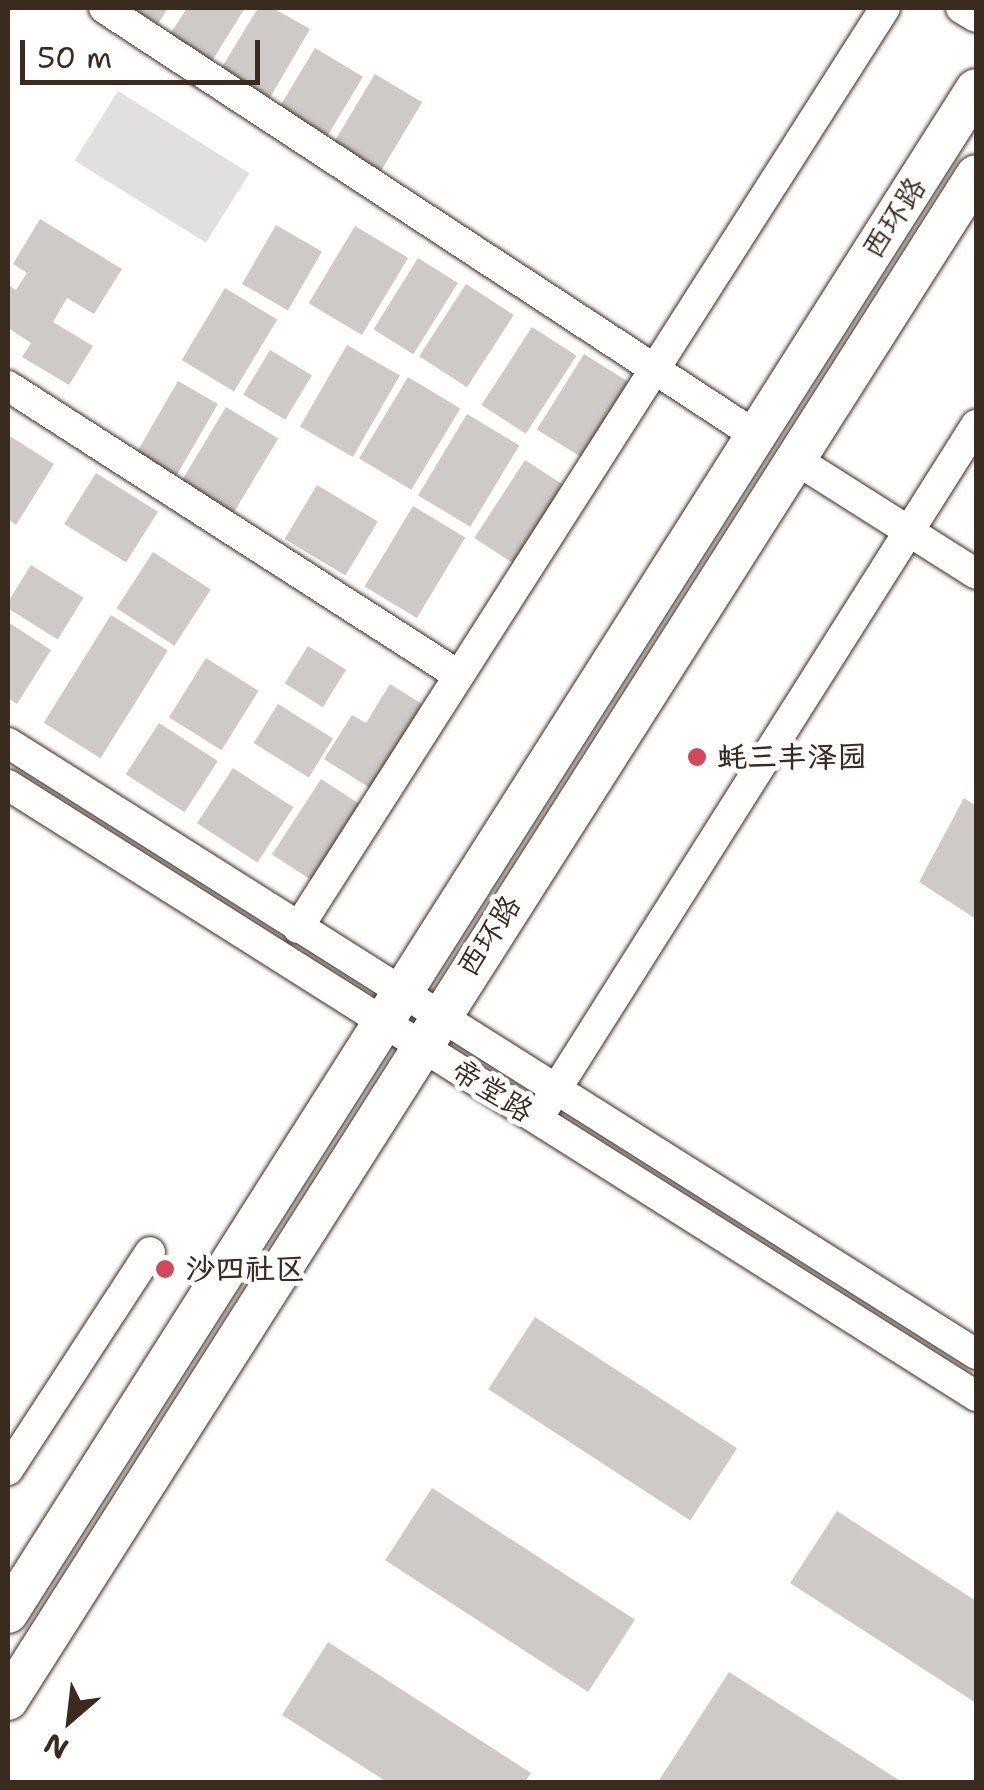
<!DOCTYPE html>
<html>
<head>
<meta charset="utf-8">
<style>
  body { margin:0 }
  #map { position:relative; width:984px; height:1790px; overflow:hidden; background:#fff; font-family:"Shantell Sans","LXGW WenKai TC",sans-serif }
  div>[style] { position:absolute }
  .green>* { inset:0; background:#e2e0de; transform-origin:0 0 }
  .building>* { inset:0; background:#cfcac7; transform-origin:0 0 }
  .roads { filter:drop-shadow(0 0 2px #3b2a1e) drop-shadow(0 0 2px #3b2a1e) }
  .minor>* { height:30px; margin:-15px; padding:0 15px; transform-origin:15px; border-radius:15px; background:#fff }
  .major>* { height:40px; margin:-20px; padding:0 20px; transform-origin:20px; border-radius:20px; background:#fff }
  .dots>* { width:28px; height:28px; translate:-50% -50%; box-sizing:border-box; border:5px solid #fff; border-radius:50% }
  span { translate:-50% -50%; white-space:nowrap; text-align:center; line-height:1.15; -webkit-text-stroke:10px #fff; paint-order:stroke }
  .street-label { font-size:30px; color:#3b2a1e }
  .poi-label { font-size:30px; color:#3b2a1e; font-weight:700 }
  .left { translate:0 -50%; text-align:left }
  .frame { position:absolute; inset:0; border:10px solid #3b2a1e; pointer-events:none }
  .north { position:absolute; left:20px; top:1670px; width:100px; height:100px; -webkit-text-stroke:8px #fff; paint-order:stroke; rotate:208deg; font-size:28px; font-weight:700; line-height:40px; text-align:center; color:#3b2a1e }
  .north::after { content:''; display:block; margin:auto; width:35px; height:45px; background:#3b2a1e; clip-path:polygon(50% 0,100% 100%,50% 72%,0 100%) }
  .scale { position:absolute; left:20px; top:40px; width:240px; height:45px; box-sizing:border-box; border:5px solid #3b2a1e; border-top:0; padding-left:12px; font-size:30px; line-height:35px; white-space:nowrap; color:#3b2a1e; -webkit-text-stroke:8px #fff; paint-order:stroke }
</style>
</head>
<body>
<div id="map">
  <div class="green">
    <i style="left:118px;top:91px;width:155px;height:82px;rotate:32deg"></i>
  </div>
  <div class="building">
    <i style="clip-path:polygon(132px 8px,168px 8px,158px 24px)"></i>
    <i style="clip-path:polygon(187px 8px,245px 8px,212px 61px,170px 34px)"></i>
    <i style="clip-path:polygon(258px 8px,273px 8px,310px 29px,268px 101px,219px 72px)"></i>
    <i style="left:315px;top:48px;width:56px;height:77px;rotate:31deg"></i>
    <i style="left:375px;top:74px;width:55px;height:94px;rotate:31deg"></i>
    <i style="clip-path:polygon(40px 219px,122px 269px,94px 314px,67px 298px,53px 322px,93px 346px,69px 385px,22px 357px,31px 343px,8px 328px,8px 285px,16px 290px,27px 273px,13px 264px)"></i>
    <i style="left:276px;top:225px;width:53px;height:68px;rotate:30deg"></i>
    <i style="left:355px;top:226px;width:62px;height:90px;rotate:31deg"></i>
    <i style="left:418px;top:258px;width:47px;height:84px;rotate:32deg"></i>
    <i style="left:466px;top:284px;width:57px;height:86px;rotate:33deg"></i>
    <i style="left:225px;top:288px;width:61px;height:84px;rotate:31deg"></i>
    <i style="left:532px;top:327px;width:53px;height:93px;rotate:33deg"></i>
    <i style="left:347px;top:345px;width:61px;height:94px;rotate:30deg"></i>
    <i style="left:270px;top:350px;width:49px;height:52px;rotate:31deg"></i>
    <i style="left:584px;top:354px;width:55px;height:89px;rotate:32deg"></i>
    <i style="left:408px;top:377px;width:61px;height:95px;rotate:31deg"></i>
    <i style="left:178px;top:381px;width:46px;height:90px;rotate:30deg"></i>
    <i style="left:226px;top:407px;width:61px;height:95px;rotate:31deg"></i>
    <i style="left:467px;top:414px;width:61px;height:95px;rotate:31deg"></i>
    <i style="clip-path:polygon(8px 435px,54px 464px,16px 525px,8px 519px)"></i>
    <i style="left:525px;top:460px;width:46px;height:93px;rotate:33deg"></i>
    <i style="left:96px;top:473px;width:73px;height:60px;rotate:32deg"></i>
    <i style="left:317px;top:485px;width:71px;height:63px;rotate:31deg"></i>
    <i style="left:413px;top:506px;width:61px;height:94px;rotate:31deg"></i>
    <i style="left:153px;top:552px;width:69px;height:67px;rotate:33deg"></i>
    <i style="left:31px;top:565px;width:62px;height:49px;rotate:32deg"></i>
    <i style="left:111px;top:615px;width:67px;height:127px;rotate:32deg"></i>
    <i style="clip-path:polygon(8px 622px,51px 650px,17px 704px,8px 698px)"></i>
    <i style="left:308px;top:646px;width:45px;height:44px;rotate:32deg"></i>
    <i style="left:206px;top:658px;width:62px;height:70px;rotate:32deg"></i>
    <i style="clip-path:polygon(390px 684px,422px 704px,373px 790px,324px 759px,352px 715px,366px 723px)"></i>
    <i style="left:278px;top:704px;width:65px;height:46px;rotate:32deg"></i>
    <i style="left:159px;top:723px;width:70px;height:61px;rotate:33deg"></i>
    <i style="left:233px;top:768px;width:72px;height:66px;rotate:33deg"></i>
    <i style="left:321px;top:779px;width:56px;height:90px;rotate:33deg"></i>
    <i style="clip-path:polygon(964px 798px,976px 806px,976px 919px,919px 882px)"></i>
    <i style="left:535px;top:1317px;width:241px;height:86px;rotate:33deg"></i>
    <i style="left:432px;top:1488px;width:242px;height:86px;rotate:33deg"></i>
    <i style="clip-path:polygon(837px 1511px,976px 1601px,976px 1703px,790px 1583px)"></i>
    <i style="clip-path:polygon(328px 1642px,531px 1773px,525px 1782px,387px 1782px,282px 1715px)"></i>
    <i style="clip-path:polygon(729px 1672px,902px 1782px,658px 1782px)"></i>
  </div>
  <div class="roads">
    <div class="minor">
      <i style="left:104px;top:8px;width:779px;rotate:33.26deg"></i>
      <i style="left:961px;top:8px;width:17px;rotate:31deg"></i>
      <i style="left:8px;top:386px;width:535px;rotate:32.71deg"></i>
      <i style="left:795px;top:459px;width:214px;rotate:32.4deg"></i>
      <i style="left:8px;top:743px;width:1145px;rotate:32.26deg"></i>
      <i style="left:8px;top:785px;width:1145px;rotate:32.26deg"></i>
      <i style="left:298px;top:928px;width:1091px;rotate:-57.46deg"></i>
      <i style="left:545px;top:1107px;width:807px;rotate:-57.71deg"></i>
      <i style="left:8px;top:1470px;width:260px;rotate:-56.9deg"></i>
    </div>
    <div class="major">
      <i style="left:8px;top:1613px;width:1805px;rotate:-57.58deg"></i>
      <i style="left:8px;top:1700px;width:1806px;rotate:-57.59deg"></i>
    </div>
  </div>
  <div class="dots">
    <i style="left:697px;top:757px;background:#d1495b"></i>
    <i style="left:165px;top:1269px;background:#d1495b"></i>
  </div>
  <div class="street-label">
    <span style="left:894px;top:218px;rotate:-57deg">西环路</span>
    <span style="left:489px;top:936px;rotate:-57deg">西环路</span>
    <span style="left:492px;top:1091px;rotate:32deg">帝堂路</span>
  </div>
  <div class="poi-label">
    <span class="left" style="left:717px;top:757px">蚝三丰泽园</span>
    <span class="left" style="left:185px;top:1269px">沙四社区</span>
  </div>
  <div class="frame"></div>
  <div class="north">N</div>
  <div class="scale">50 m</div>
</div>
</body>
</html>
